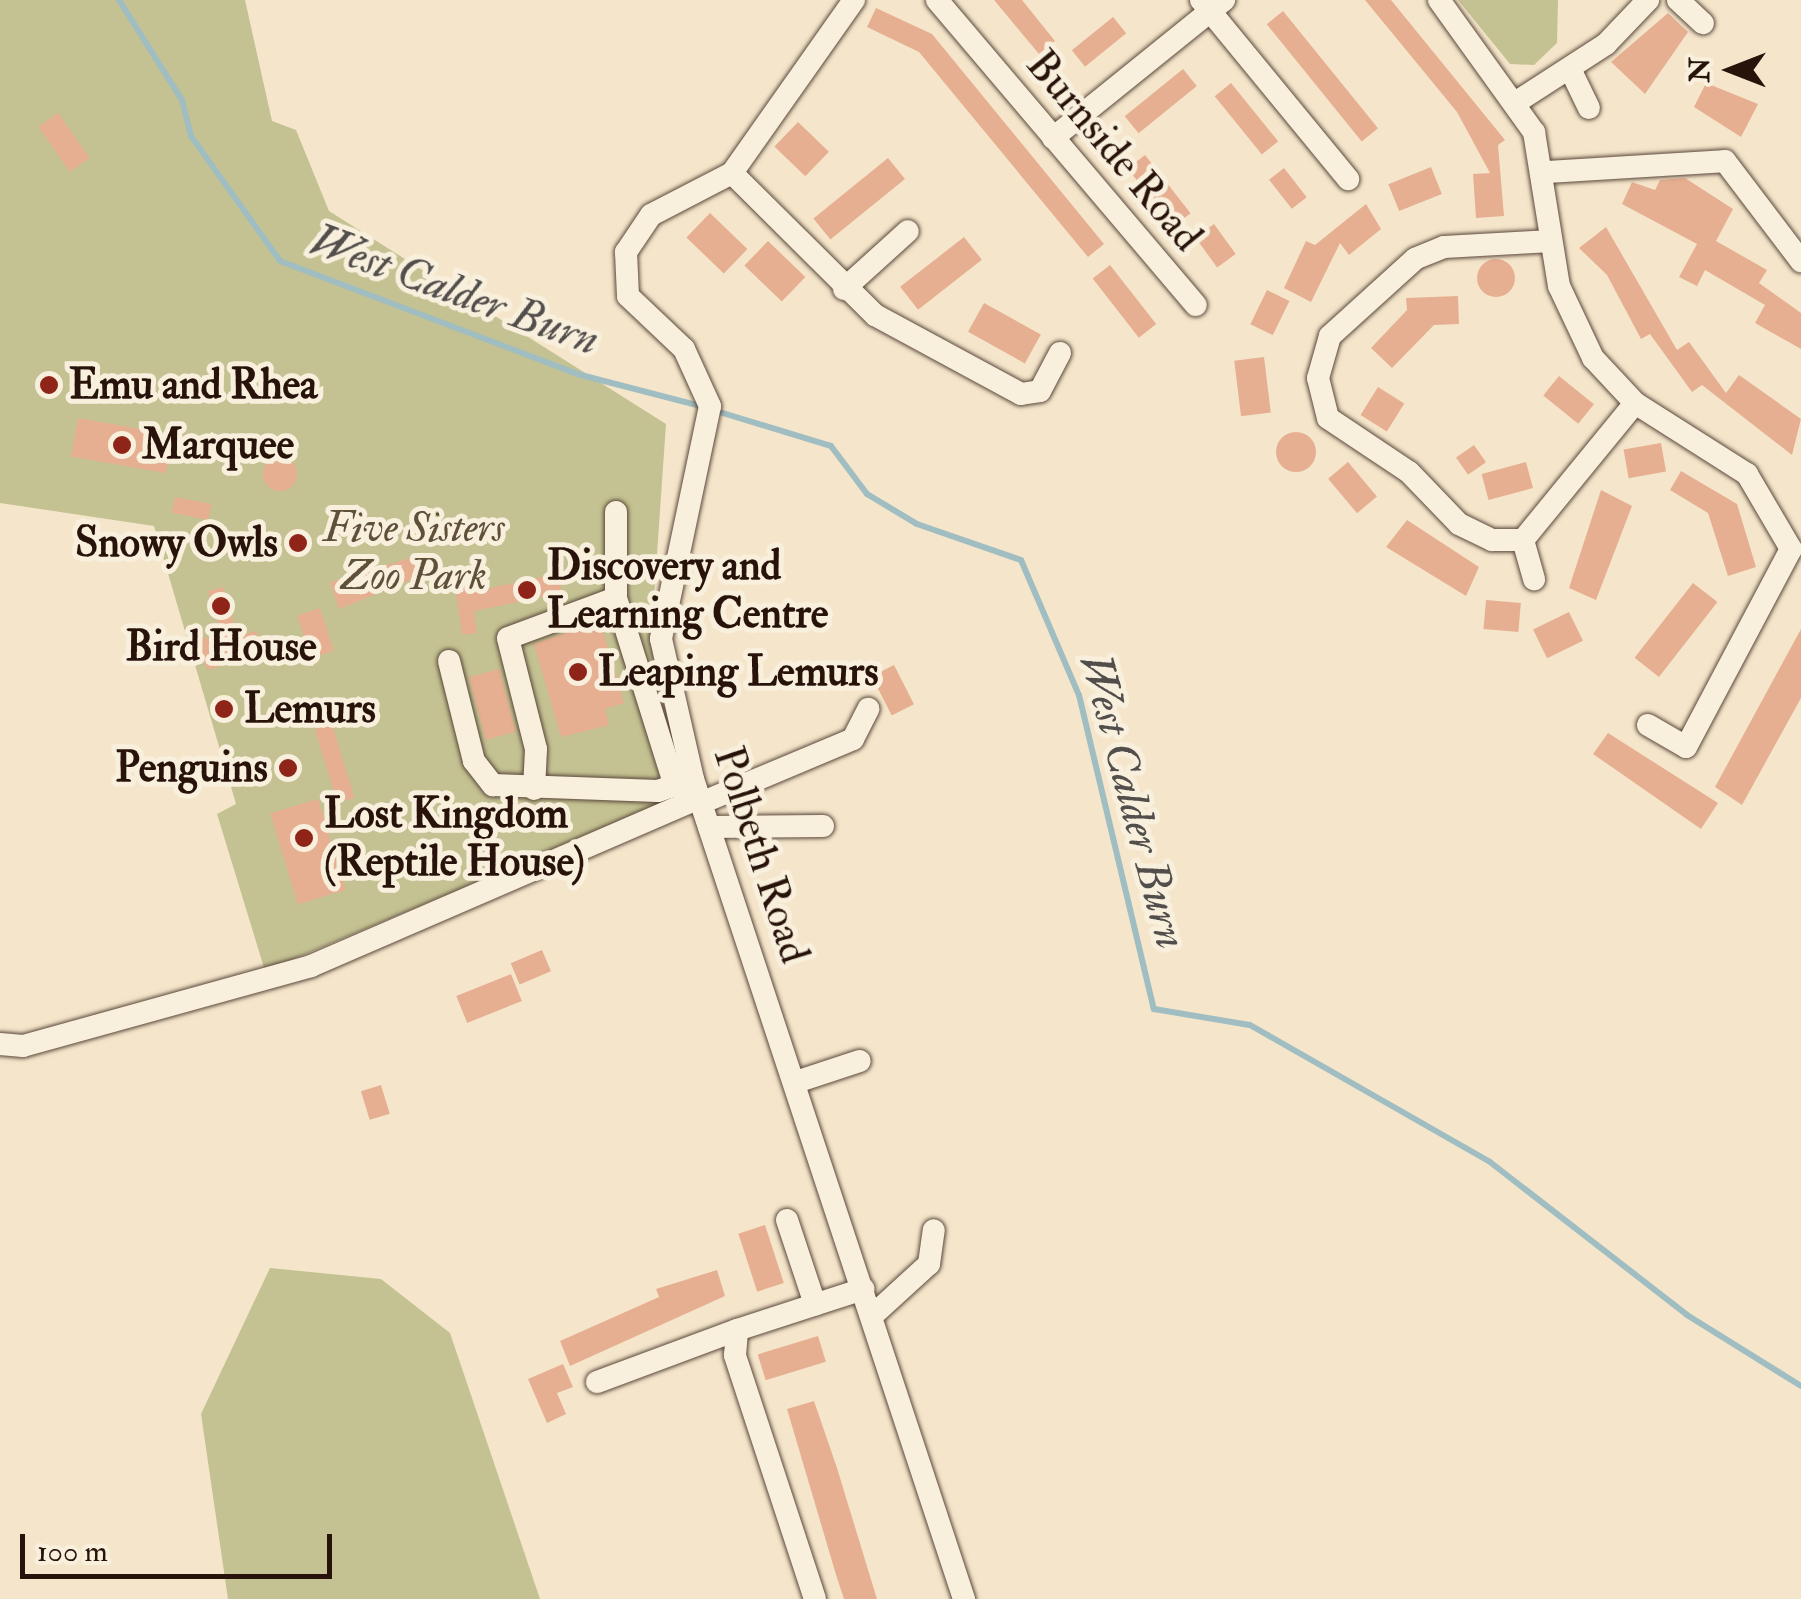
<!DOCTYPE html>
<html>
<head>
<meta charset="utf-8">
<style>
  body { margin:0 }
  #map { position:relative; width:1801px; height:1599px; overflow:hidden; background:#f5e6cb; font-family:"IM FELL Double Pica",serif }
  div>[style] { position:absolute }
  .green>* { inset:0; background:#c4c292 }
  .stream>* { height:6px; margin:-3px; padding:0 3px; transform-origin:3px; border-radius:3px; background:#a0bdc1 }
  .building>* { inset:0; background:#e7af91; transform-origin:0 0 }
  .round { border-radius:50% }
  .roads { filter:drop-shadow(0 0 2px #5b483b) drop-shadow(0 0 2px #5b483b) }
  .minor>* { height:22px; margin:-11px; padding:0 11px; transform-origin:11px; border-radius:11px; background:#f8efdd }
  .dots>* { width:28px; height:28px; translate:-50% -50%; box-sizing:border-box; border:5px solid #f8efdd; border-radius:50% }
  span { translate:-50% -50%; white-space:nowrap; text-align:center; line-height:1.15; -webkit-text-stroke:10px #f8efdd; paint-order:stroke }
  .street-label { font-size:42px; color:#28130b }
  .poi-label { font-size:42px; color:#28130b; font-weight:700 }
  .left { translate:0 -50%; text-align:left }
  .right { translate:-100% -50%; text-align:right }
  .park-label { font-size:42px; color:#5f503a; font-style:italic }
  .water-label { font-size:45px; color:#524e4b; font-style:italic }
  .north { position:absolute; left:1681px; top:20px; width:100px; height:100px; -webkit-text-stroke:8px #f8efdd; paint-order:stroke; rotate:270deg; font-size:28px; font-weight:700; line-height:40px; text-align:center; color:#28130b }
  .north::after { content:''; display:block; margin:auto; width:35px; height:45px; background:#28130b; clip-path:polygon(50% 0,100% 100%,50% 72%,0 100%) }
  .scale { position:absolute; left:20px; top:1534px; width:312px; height:45px; box-sizing:border-box; border:5px solid #28130b; border-top:0; padding-left:12px; font-size:30px; line-height:35px; white-space:nowrap; color:#28130b; -webkit-text-stroke:8px #f8efdd; paint-order:stroke }
</style>
</head>
<body>
<div id="map">
  <div class="green">
    <i style="clip-path:polygon(0 0,245px 0,272px 121px,296px 130px,329px 211px,666px 424px,651px 641px,672px 800px,265px 971px,217px 814px,236px 804px,154px 526px,0 503px)"></i>
    <i style="clip-path:polygon(1458px 0,1558px 0,1557px 43px,1534px 65px,1510px 64px)"></i>
    <i style="clip-path:polygon(270px 1268px,381px 1279px,450px 1333px,540px 1599px,228px 1599px,201px 1414px)"></i>
  </div>
  <div class="stream">
    <i style="left:119px;top:0;width:118px;rotate:57.8deg"></i>
    <i style="left:182px;top:100px;width:37px;rotate:76deg"></i>
    <i style="left:191px;top:136px;width:153px;rotate:54.5deg"></i>
    <i style="left:280px;top:261px;width:318px;rotate:20.8deg"></i>
    <i style="left:577px;top:374px;width:128px;rotate:14.5deg"></i>
    <i style="left:713px;top:410px;width:123px;rotate:17deg"></i>
    <i style="left:831px;top:446px;width:60px;rotate:53.1deg"></i>
    <i style="left:867px;top:494px;width:58px;rotate:31deg"></i>
    <i style="left:917px;top:524px;width:110px;rotate:19.1deg"></i>
    <i style="left:1021px;top:560px;width:147px;rotate:66.8deg"></i>
    <i style="left:1079px;top:695px;width:323px;rotate:76.6deg"></i>
    <i style="left:1154px;top:1009px;width:97px;rotate:9.5deg"></i>
    <i style="left:1250px;top:1025px;width:276px;rotate:29.7deg"></i>
    <i style="left:1490px;top:1162px;width:249px;rotate:37.8deg"></i>
    <i style="left:1687px;top:1315px;width:134px;rotate:31.9deg"></i>
  </div>
  <div class="building">
    <i style="clip-path:polygon(994px 0,1022px 0,1055px 41px,1039px 54px)"></i>
    <i style="clip-path:polygon(1365px 0,1391px 0,1505px 140px,1498px 145px,1504px 216px,1476px 218px,1473px 174px,1490px 173px,1457px 112px)"></i>
    <i style="clip-path:polygon(876px 8px,932px 34px,1104px 244px,1088px 257px,919px 52px,867px 27px)"></i>
    <i style="left:1283px;top:11px;width:151px;height:21px;rotate:51deg"></i>
    <i style="clip-path:polygon(1668px 13px,1688px 32px,1645px 94px,1611px 62px)"></i>
    <i style="left:1113px;top:17px;width:21px;height:53px;rotate:51deg"></i>
    <i style="left:1183px;top:69px;width:22px;height:75px;rotate:51deg"></i>
    <i style="left:1231px;top:83px;width:75px;height:21px;rotate:51deg"></i>
    <i style="clip-path:polygon(1706px 83px,1758px 104px,1741px 137px,1694px 107px)"></i>
    <i style="left:58px;top:113px;width:55px;height:24px;rotate:55deg"></i>
    <i style="left:798px;top:122px;width:43px;height:34px;rotate:44deg"></i>
    <i style="left:1145px;top:155px;width:74px;height:22px;rotate:52deg"></i>
    <i style="left:888px;top:158px;width:27px;height:96px;rotate:51deg"></i>
    <i style="left:1431px;top:167px;width:29px;height:46px;rotate:68deg"></i>
    <i style="left:1284px;top:168px;width:37px;height:19px;rotate:52deg"></i>
    <i style="clip-path:polygon(1685px 178px,1733px 209px,1716px 241px,1767px 270px,1759px 283px,1801px 313px,1801px 349px,1755px 323px,1765px 305px,1705px 270px,1697px 286px,1679px 277px,1697px 244px,1622px 204px,1632px 182px,1655px 190px,1660px 180px)"></i>
    <i style="clip-path:polygon(1366px 204px,1381px 229px,1349px 255px,1340px 243px,1311px 302px,1284px 288px,1306px 241px,1315px 245px)"></i>
    <i style="left:710px;top:213px;width:52px;height:34px;rotate:44deg"></i>
    <i style="left:1214px;top:224px;width:37px;height:23px;rotate:54deg"></i>
    <i style="clip-path:polygon(1606px 227px,1677px 350px,1689px 342px,1726px 393px,1739px 375px,1801px 419px,1792px 455px,1702px 385px,1692px 392px,1650px 334px,1641px 339px,1607px 275px,1579px 248px)"></i>
    <i style="left:964px;top:237px;width:29px;height:81px;rotate:52deg"></i>
    <i style="left:768px;top:241px;width:52px;height:34px;rotate:44deg"></i>
    <i class="round" style="left:1477px;top:259px;width:38px;height:38px"></i>
    <i style="left:1110px;top:265px;width:75px;height:22px;rotate:52deg"></i>
    <i style="left:1267px;top:290px;width:25px;height:38px;rotate:26deg"></i>
    <i style="clip-path:polygon(1458px 296px,1459px 324px,1434px 325px,1392px 368px,1371px 348px,1407px 310px,1406px 298px)"></i>
    <i style="left:984px;top:303px;width:65px;height:33px;rotate:29deg"></i>
    <i style="left:1264px;top:357px;width:56px;height:30px;rotate:83deg"></i>
    <i style="left:1559px;top:376px;width:45px;height:25px;rotate:39deg"></i>
    <i style="left:1378px;top:387px;width:31px;height:33px;rotate:32deg"></i>
    <i style="left:78px;top:418px;width:96px;height:39px;rotate:10deg"></i>
    <i class="round" style="left:1276px;top:432px;width:40px;height:40px"></i>
    <i style="left:1661px;top:443px;width:29px;height:38px;rotate:80deg"></i>
    <i style="left:1474px;top:445px;width:21px;height:22px;rotate:55deg"></i>
    <i class="round" style="left:263px;top:457px;width:34px;height:34px"></i>
    <i style="left:1348px;top:462px;width:45px;height:26px;rotate:50deg"></i>
    <i style="left:1526px;top:462px;width:27px;height:46px;rotate:75deg"></i>
    <i style="clip-path:polygon(1681px 471px,1737px 504px,1756px 567px,1728px 576px,1708px 513px,1670px 490px)"></i>
    <i style="clip-path:polygon(1601px 490px,1632px 506px,1596px 600px,1569px 588px)"></i>
    <i style="left:175px;top:497px;width:37px;height:16px;rotate:11deg"></i>
    <i style="clip-path:polygon(1407px 520px,1479px 567px,1466px 596px,1386px 547px)"></i>
    <i style="clip-path:polygon(420px 555px,426px 574px,339px 609px,330px 582px)"></i>
    <i style="clip-path:polygon(469px 571px,472px 592px,564px 572px,560px 593px,474px 611px,477px 633px,462px 635px,453px 573px)"></i>
    <i style="left:1693px;top:583px;width:31px;height:95px;rotate:38deg"></i>
    <i style="clip-path:polygon(223px 587px,238px 636px,256px 631px,263px 654px,207px 670px,198px 640px,221px 633px,208px 591px)"></i>
    <i style="left:1486px;top:600px;width:35px;height:29px;rotate:5deg"></i>
    <i style="left:320px;top:608px;width:45px;height:24px;rotate:72deg"></i>
    <i style="left:1569px;top:612px;width:32px;height:40px;rotate:64deg"></i>
    <i style="clip-path:polygon(600px 621px,624px 703px,605px 709px,609px 725px,561px 737px,534px 644px)"></i>
    <i style="clip-path:polygon(1801px 629px,1801px 698px,1742px 805px,1715px 787px)"></i>
    <i style="left:894px;top:665px;width:44px;height:25px;rotate:63deg"></i>
    <i style="left:499px;top:669px;width:65px;height:31px;rotate:75deg"></i>
    <i style="left:332px;top:724px;width:77px;height:18px;rotate:73deg"></i>
    <i style="clip-path:polygon(1608px 733px,1718px 803px,1701px 829px,1593px 754px)"></i>
    <i style="left:318px;top:799px;width:95px;height:50px;rotate:73deg"></i>
    <i style="left:542px;top:950px;width:23px;height:34px;rotate:67deg"></i>
    <i style="left:511px;top:974px;width:29px;height:59px;rotate:68deg"></i>
    <i style="left:381px;top:1085px;width:30px;height:21px;rotate:73deg"></i>
    <i style="left:765px;top:1225px;width:61px;height:28px;rotate:72deg"></i>
    <i style="clip-path:polygon(717px 1270px,725px 1296px,570px 1366px,560px 1341px,659px 1297px,656px 1289px)"></i>
    <i style="left:818px;top:1336px;width:27px;height:63px;rotate:73deg"></i>
    <i style="clip-path:polygon(563px 1364px,573px 1387px,557px 1393px,566px 1414px,547px 1423px,528px 1379px)"></i>
    <i style="clip-path:polygon(814px 1401px,837px 1468px,877px 1599px,844px 1599px,837px 1578px,787px 1409px)"></i>
  </div>
  <div class="roads">
    <div class="minor">
      <i style="left:854px;top:0;width:212px;rotate:125.2deg"></i>
      <i style="left:732px;top:173px;width:91px;rotate:152.6deg"></i>
      <i style="left:651px;top:215px;width:45px;rotate:124deg"></i>
      <i style="left:626px;top:252px;width:44px;rotate:87.4deg"></i>
      <i style="left:628px;top:296px;width:77px;rotate:43.4deg"></i>
      <i style="left:684px;top:349px;width:63px;rotate:65.5deg"></i>
      <i style="left:710px;top:406px;width:238px;rotate:101.9deg"></i>
      <i style="left:661px;top:639px;width:144px;rotate:77.1deg"></i>
      <i style="left:693px;top:779px;width:864px;rotate:71.71deg"></i>
      <i style="left:937px;top:0;width:400px;rotate:49.7deg"></i>
      <i style="left:1201px;top:0;width:232px;rotate:50.6deg"></i>
      <i style="left:1439px;top:0;width:163px;rotate:54.3deg"></i>
      <i style="left:1534px;top:132px;width:156px;rotate:80.8deg"></i>
      <i style="left:1559px;top:286px;width:80px;rotate:64.7deg"></i>
      <i style="left:1593px;top:358px;width:62px;rotate:47deg"></i>
      <i style="left:1635px;top:403px;width:133px;rotate:32.4deg"></i>
      <i style="left:1747px;top:474px;width:87px;rotate:59.6deg"></i>
      <i style="left:1791px;top:549px;width:224px;rotate:117.9deg"></i>
      <i style="left:1686px;top:747px;width:44px;rotate:-149.9deg"></i>
      <i style="left:1678px;top:0;width:34px;rotate:43deg"></i>
      <i style="left:1571px;top:71px;width:41px;rotate:64.1deg"></i>
      <i style="left:1518px;top:101px;width:105px;rotate:-32.9deg"></i>
      <i style="left:1606px;top:44px;width:61px;rotate:-46.3deg"></i>
      <i style="left:1053px;top:138px;width:220px;rotate:-38.9deg"></i>
      <i style="left:1546px;top:172px;width:179px;rotate:-3.5deg"></i>
      <i style="left:1725px;top:161px;width:126px;rotate:52.8deg"></i>
      <i style="left:732px;top:173px;width:202px;rotate:44.8deg"></i>
      <i style="left:875px;top:315px;width:166px;rotate:28.4deg"></i>
      <i style="left:1021px;top:394px;width:19px;rotate:-9deg"></i>
      <i style="left:1040px;top:391px;width:43px;rotate:-62.2deg"></i>
      <i style="left:1551px;top:241px;width:107px;rotate:176.8deg"></i>
      <i style="left:1444px;top:247px;width:31px;rotate:158deg"></i>
      <i style="left:1415px;top:259px;width:115px;rotate:137.8deg"></i>
      <i style="left:1330px;top:336px;width:44px;rotate:105.9deg"></i>
      <i style="left:1318px;top:378px;width:41px;rotate:76deg"></i>
      <i style="left:1328px;top:418px;width:97px;rotate:33.7deg"></i>
      <i style="left:1409px;top:472px;width:72px;rotate:46.1deg"></i>
      <i style="left:1459px;top:524px;width:37px;rotate:26deg"></i>
      <i style="left:1492px;top:540px;width:31px"></i>
      <i style="left:1523px;top:540px;width:177px;rotate:-50.7deg"></i>
      <i style="left:844px;top:289px;width:86px;rotate:-42.2deg"></i>
      <i style="left:616px;top:512px;width:86px;rotate:90deg"></i>
      <i style="left:1523px;top:540px;width:41px;rotate:74.2deg"></i>
      <i style="left:449px;top:661px;width:103px;rotate:76deg"></i>
      <i style="left:474px;top:761px;width:31px;rotate:52deg"></i>
      <i style="left:493px;top:785px;width:165px;rotate:2.1deg"></i>
      <i style="left:658px;top:791px;width:34px;rotate:-19deg"></i>
      <i style="left:534px;top:789px;width:40px;rotate:-87.1deg"></i>
      <i style="left:536px;top:749px;width:114px;rotate:-104.2deg"></i>
      <i style="left:508px;top:638px;width:115px;rotate:-20.3deg"></i>
      <i style="left:616px;top:598px;width:197px;rotate:72.6deg"></i>
      <i style="left:701px;top:803px;width:165px;rotate:-22.8deg"></i>
      <i style="left:853px;top:739px;width:34px;rotate:-63deg"></i>
      <i style="left:709px;top:827px;width:114px;rotate:-0.5deg"></i>
      <i style="left:0;top:1044px;width:23px;rotate:5deg"></i>
      <i style="left:23px;top:1046px;width:299px;rotate:-15.5deg"></i>
      <i style="left:311px;top:966px;width:423px;rotate:-23.4deg"></i>
      <i style="left:796px;top:1082px;width:67px;rotate:-18.2deg"></i>
      <i style="left:787px;top:1220px;width:89px;rotate:71.6deg"></i>
      <i style="left:872px;top:1316px;width:77px;rotate:-42.4deg"></i>
      <i style="left:929px;top:1264px;width:34px;rotate:-82deg"></i>
      <i style="left:597px;top:1382px;width:149px;rotate:-20.4deg"></i>
      <i style="left:815px;top:1599px;width:257px;rotate:-108.2deg"></i>
      <i style="left:735px;top:1355px;width:25px;rotate:-85deg"></i>
      <i style="left:737px;top:1330px;width:133px;rotate:-18deg"></i>
    </div>
  </div>
  <div class="dots">
    <i style="left:49px;top:385px;background:#8f2418"></i>
    <i style="left:122px;top:445px;background:#8f2418"></i>
    <i style="left:298px;top:543px;background:#8f2418"></i>
    <i style="left:527px;top:590px;background:#8f2418"></i>
    <i style="left:221px;top:606px;background:#8f2418"></i>
    <i style="left:578px;top:672px;background:#8f2418"></i>
    <i style="left:224px;top:709px;background:#8f2418"></i>
    <i style="left:288px;top:768px;background:#8f2418"></i>
    <i style="left:304px;top:838px;background:#8f2418"></i>
  </div>
  <div class="street-label">
    <span style="left:1114px;top:151px;rotate:50deg">Burnside Road</span>
    <span style="left:761px;top:855px;rotate:72deg">Polbeth Road</span>
  </div>
  <div class="poi-label">
    <span class="left" style="left:69px;top:385px">Emu and Rhea</span>
    <span class="left" style="left:142px;top:445px">Marquee</span>
    <span class="right" style="left:278px;top:543px">Snowy Owls</span>
    <span class="left" style="left:547px;top:590px">Discovery and<br>Learning Centre</span>
    <span style="left:221px;top:647px">Bird House</span>
    <span class="left" style="left:598px;top:672px">Leaping Lemurs</span>
    <span class="left" style="left:244px;top:709px">Lemurs</span>
    <span class="right" style="left:268px;top:768px">Penguins</span>
    <span class="left" style="left:324px;top:838px">Lost Kingdom<br>(Reptile House)</span>
  </div>
  <div class="park-label">
    <span style="left:414px;top:552px">Five Sisters<br>Zoo Park</span>
  </div>
  <div class="water-label">
    <span style="left:454px;top:291px;rotate:20deg">West Calder Burn</span>
    <span style="left:1132px;top:801px;rotate:75deg">West Calder Burn</span>
  </div>
  <div class="north">N</div>
  <div class="scale">100 m</div>
</div>
</body>
</html>
